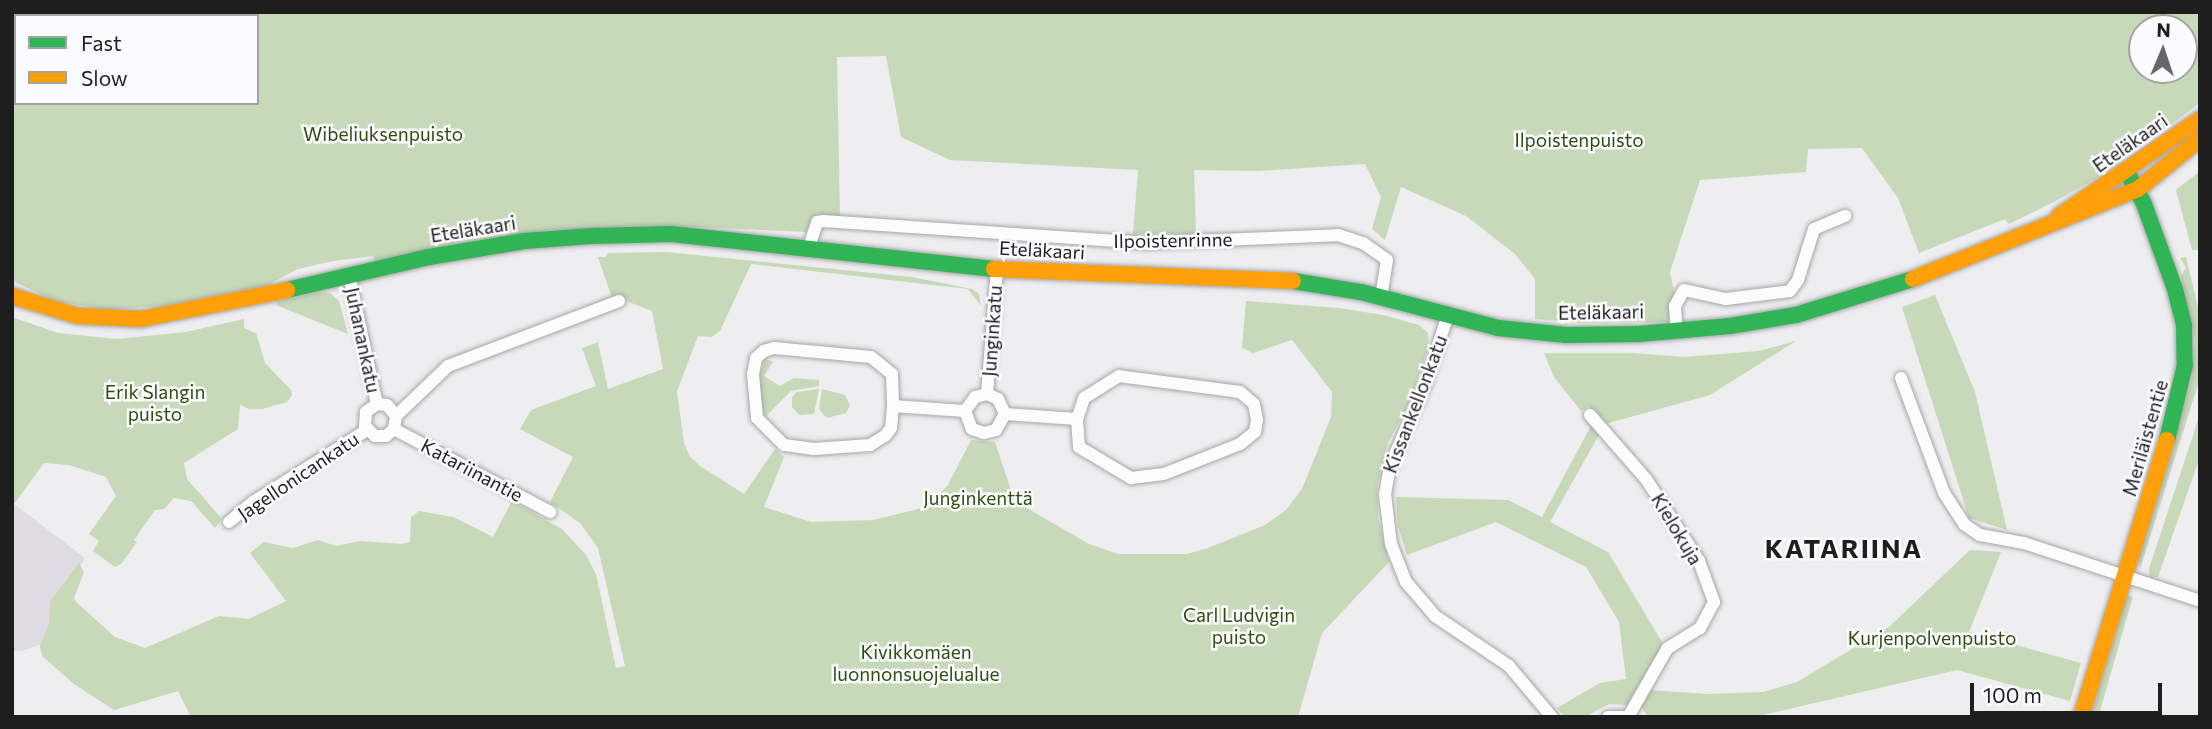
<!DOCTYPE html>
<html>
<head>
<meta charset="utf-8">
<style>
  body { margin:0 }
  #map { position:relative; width:2212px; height:729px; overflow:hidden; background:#eeedef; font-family:Commissioner,sans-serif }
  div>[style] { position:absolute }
  .built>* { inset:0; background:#dedce2 }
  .green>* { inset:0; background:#c7d9b8; transform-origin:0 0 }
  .roads { filter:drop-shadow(0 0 2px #a6a6a8) drop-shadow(0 0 2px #a6a6a8) }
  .street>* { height:12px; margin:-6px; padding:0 6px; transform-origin:6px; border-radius:6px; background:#fcfcfd }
  .fast>* { height:16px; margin:-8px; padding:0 8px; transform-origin:8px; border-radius:8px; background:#30b455 }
  .slow>* { height:16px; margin:-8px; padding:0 8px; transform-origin:8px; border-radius:8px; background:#ff9f0a }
  span { translate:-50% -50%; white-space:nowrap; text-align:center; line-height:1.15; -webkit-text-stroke:5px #fbfafd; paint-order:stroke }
  .park-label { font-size:19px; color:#2f4c0e }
  .street-label { font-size:19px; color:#1e1e1f }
  .district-label { font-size:26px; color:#1e1e1f; font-weight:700; letter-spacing:2px }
  .frame { position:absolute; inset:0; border:14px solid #1e1e1f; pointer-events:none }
  .legend { position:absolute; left:14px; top:14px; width:245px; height:91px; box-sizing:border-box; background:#fbfafd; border:2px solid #a3a2a4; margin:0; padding:9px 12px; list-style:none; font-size:21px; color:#1e1e1f }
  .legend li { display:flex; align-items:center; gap:14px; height:35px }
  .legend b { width:35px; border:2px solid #a3a2a4 }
  .north { position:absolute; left:2128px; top:14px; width:70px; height:70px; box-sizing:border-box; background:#fbfafd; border:2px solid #a3a2a4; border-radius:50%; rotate:2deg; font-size:19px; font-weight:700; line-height:28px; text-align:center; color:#1e1e1f }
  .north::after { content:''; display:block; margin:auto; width:24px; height:32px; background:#676668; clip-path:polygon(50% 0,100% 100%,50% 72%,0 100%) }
  .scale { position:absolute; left:1970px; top:683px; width:192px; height:32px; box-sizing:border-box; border:4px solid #1e1e1f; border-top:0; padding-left:9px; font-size:21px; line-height:24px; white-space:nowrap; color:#1e1e1f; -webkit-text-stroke:5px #fbfafd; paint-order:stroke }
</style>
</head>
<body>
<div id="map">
  <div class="built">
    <i style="clip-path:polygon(14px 504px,85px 558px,58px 600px,49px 642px,21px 651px,12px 651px)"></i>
  </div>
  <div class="green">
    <i style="clip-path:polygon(evenodd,12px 12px,2200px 12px,2200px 103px,2104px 174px,2052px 203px,2009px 224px,2005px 219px,1919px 253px,1898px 198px,1862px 148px,1808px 149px,1806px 172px,1700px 180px,1670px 272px,1674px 292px,1668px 322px,1582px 323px,1535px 319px,1535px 279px,1515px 254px,1466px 216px,1401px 187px,1385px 240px,1372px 229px,1381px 197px,1365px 164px,1258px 171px,1194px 170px,1196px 234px,1133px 234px,1138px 170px,950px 160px,901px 137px,886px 56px,837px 57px,840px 218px,816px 214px,806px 232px,673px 226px,552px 230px,457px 243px,375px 261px,373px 256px,333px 261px,298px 269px,266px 286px,162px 306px,107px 310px,57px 301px,12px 281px,12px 12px,16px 16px,257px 16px,257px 103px,16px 103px,16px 16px,12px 12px,2142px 28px,2184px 28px,2184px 70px,2142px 70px,2142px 28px)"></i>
    <i style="clip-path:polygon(2200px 171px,2200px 250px,2192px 250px,2176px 190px)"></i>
    <i style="clip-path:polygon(666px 252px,912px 277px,972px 289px,979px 294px,981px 306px,968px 289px,751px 264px,720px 331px,711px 337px,698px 336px,677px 391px,684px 443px,690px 457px,700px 466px,744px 494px,775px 449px,784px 457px,764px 507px,811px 522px,873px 520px,918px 509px,930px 502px,948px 485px,971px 440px,995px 442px,1011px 490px,1025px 507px,1089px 544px,1118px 554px,1187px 554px,1208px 548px,1265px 525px,1286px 510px,1302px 489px,1331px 417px,1332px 392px,1292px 340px,1253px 353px,1242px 348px,1246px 301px,1339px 308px,1383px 315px,1419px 325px,1428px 333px,1429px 345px,1411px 399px,1388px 443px,1377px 487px,1378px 517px,1389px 562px,1322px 633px,1298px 717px,191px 717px,178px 691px,114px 710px,74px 684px,42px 656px,40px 646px,49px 624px,50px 602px,79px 563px,84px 572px,74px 598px,76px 602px,115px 637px,145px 648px,219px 616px,249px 619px,286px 601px,250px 553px,264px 542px,293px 548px,318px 540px,336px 546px,360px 541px,401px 544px,410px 542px,411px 517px,419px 511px,453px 517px,493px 537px,512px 501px,562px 529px,586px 555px,596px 574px,616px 668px,625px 666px,598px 548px,580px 523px,550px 502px,573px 457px,520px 429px,531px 410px,596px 386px,582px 348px,598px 342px,608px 389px,663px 369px,652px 311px,611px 295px,598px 257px,606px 257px,608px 253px)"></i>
    <i style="clip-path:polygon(2186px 257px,2200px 316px,2199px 381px,2140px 569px,2138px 559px,2192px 379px,2195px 339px,2181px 276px,2186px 268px,2180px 258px)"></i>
    <i style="clip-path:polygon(319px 292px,330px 293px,339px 301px,348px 334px,276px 305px,277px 302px)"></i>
    <i style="clip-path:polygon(1935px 295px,1975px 392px,2007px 530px,1969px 518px,1902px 307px)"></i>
    <i style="clip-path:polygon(12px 317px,58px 333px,117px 339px,186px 332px,244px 319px,244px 328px,256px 333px,265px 363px,291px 390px,292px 395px,287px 402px,262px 409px,249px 409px,240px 405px,238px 429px,184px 463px,187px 479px,222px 519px,215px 528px,191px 501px,174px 498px,164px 509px,155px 510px,134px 540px,137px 542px,121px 564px,115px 567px,93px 551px,99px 541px,89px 534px,116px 496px,106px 477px,69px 465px,44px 463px,14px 504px,12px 503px)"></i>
    <i style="clip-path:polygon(1796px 341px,1710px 395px,1605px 424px,1589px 406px,1581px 411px,1554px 377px,1544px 353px,1632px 353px,1684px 357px,1759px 351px)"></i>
    <i style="clip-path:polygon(765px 359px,773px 362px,764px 376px,780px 386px,794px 378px,819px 380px,819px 386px,791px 391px,765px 417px,760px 399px,759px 377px)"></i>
    <i style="clip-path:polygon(819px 389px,814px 414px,799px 415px,792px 407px,792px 397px,797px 392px)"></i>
    <i style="clip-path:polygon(822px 389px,845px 395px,850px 405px,846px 413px,827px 418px,823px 414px,819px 409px)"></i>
    <i style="clip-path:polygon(2200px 414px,2200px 457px,2158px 577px,2150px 578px,2149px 569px)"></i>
    <i style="clip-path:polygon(1592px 424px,1600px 433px,1550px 522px,1608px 552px,1665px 647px,1659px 653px,1628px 705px,1609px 704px,1585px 717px,1565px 717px,1557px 708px,1600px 683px,1626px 679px,1619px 622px,1586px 567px,1496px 522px,1407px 555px,1398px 526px,1396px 497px,1508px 500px,1542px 517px)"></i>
    <i style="clip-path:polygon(1970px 550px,2001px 552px,1969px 632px,2081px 663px,2070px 701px,1957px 670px,1759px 716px,1648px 717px,1640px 705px,1647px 690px,1708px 694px,1763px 692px,1797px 682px,1890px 626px)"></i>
    <i style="left:2126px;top:595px;width:7px;height:128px;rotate:16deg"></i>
  </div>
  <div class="roads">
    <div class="street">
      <i style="left:809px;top:247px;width:26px;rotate:-72deg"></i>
      <i style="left:817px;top:222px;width:6px;rotate:-9deg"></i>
      <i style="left:823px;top:221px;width:321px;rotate:3.9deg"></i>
      <i style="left:1143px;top:243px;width:195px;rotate:-2.3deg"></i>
      <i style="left:1338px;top:235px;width:26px;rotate:18deg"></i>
      <i style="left:1363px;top:243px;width:29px;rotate:35deg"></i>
      <i style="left:1387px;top:260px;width:38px;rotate:99deg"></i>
      <i style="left:349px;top:275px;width:132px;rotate:77.8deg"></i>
      <i style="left:377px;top:404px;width:14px;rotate:144deg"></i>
      <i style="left:366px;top:412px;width:14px;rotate:94deg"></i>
      <i style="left:365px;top:426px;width:14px;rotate:45deg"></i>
      <i style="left:375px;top:436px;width:11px"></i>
      <i style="left:386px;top:436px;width:11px;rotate:-41deg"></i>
      <i style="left:394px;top:429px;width:13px;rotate:-81deg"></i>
      <i style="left:396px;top:416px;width:14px;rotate:-129deg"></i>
      <i style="left:387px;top:405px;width:10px;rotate:-174deg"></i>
      <i style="left:1448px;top:315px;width:71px;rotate:108.2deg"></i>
      <i style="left:1426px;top:382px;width:91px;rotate:113.2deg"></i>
      <i style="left:1390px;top:466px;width:28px;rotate:100deg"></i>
      <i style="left:1385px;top:494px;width:50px;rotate:83.2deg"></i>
      <i style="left:1391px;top:544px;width:41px;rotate:68.5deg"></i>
      <i style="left:1406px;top:582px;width:45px;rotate:49.5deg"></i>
      <i style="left:1435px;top:616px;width:89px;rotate:34deg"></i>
      <i style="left:1509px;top:666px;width:67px;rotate:49.9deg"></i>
      <i style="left:1677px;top:331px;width:25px;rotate:-95deg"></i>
      <i style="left:1675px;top:306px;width:18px;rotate:-61deg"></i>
      <i style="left:1684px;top:290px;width:43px;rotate:12.1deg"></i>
      <i style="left:1726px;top:299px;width:64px;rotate:-7.1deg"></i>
      <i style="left:1790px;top:291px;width:14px;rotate:-54deg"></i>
      <i style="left:1798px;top:280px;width:53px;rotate:-72.6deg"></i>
      <i style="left:1814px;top:229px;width:34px;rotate:-23deg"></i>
      <i style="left:1901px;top:378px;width:123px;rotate:69.5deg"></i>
      <i style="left:1944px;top:493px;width:38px;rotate:57deg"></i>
      <i style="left:1965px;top:525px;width:18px;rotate:34deg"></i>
      <i style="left:1980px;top:535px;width:45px;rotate:10.3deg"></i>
      <i style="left:2024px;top:543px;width:185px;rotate:18.2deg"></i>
      <i style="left:987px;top:394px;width:12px;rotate:24deg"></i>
      <i style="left:998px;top:399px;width:17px;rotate:65deg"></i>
      <i style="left:1005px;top:414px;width:72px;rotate:4deg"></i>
      <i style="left:1077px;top:419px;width:28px;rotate:86deg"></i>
      <i style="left:1079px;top:447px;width:61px;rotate:30.8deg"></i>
      <i style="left:1131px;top:478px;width:33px;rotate:-7deg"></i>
      <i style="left:1164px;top:474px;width:82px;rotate:-21.5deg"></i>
      <i style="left:1240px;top:444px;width:19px;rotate:-39deg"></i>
      <i style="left:1255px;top:432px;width:12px;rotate:-81deg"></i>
      <i style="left:1257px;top:420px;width:16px;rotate:-101deg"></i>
      <i style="left:1254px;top:404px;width:18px;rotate:-139deg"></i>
      <i style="left:1240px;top:392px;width:122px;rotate:-172.5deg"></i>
      <i style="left:1119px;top:376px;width:41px;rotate:147.8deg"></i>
      <i style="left:1084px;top:398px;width:22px;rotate:108deg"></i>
      <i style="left:987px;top:394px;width:125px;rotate:-85.4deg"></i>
      <i style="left:893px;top:406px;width:22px;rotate:95deg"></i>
      <i style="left:891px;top:428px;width:9px;rotate:126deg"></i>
      <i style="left:886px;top:435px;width:19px;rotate:148deg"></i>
      <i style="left:870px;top:445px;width:56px;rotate:175.9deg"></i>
      <i style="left:814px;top:449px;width:30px;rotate:-172deg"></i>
      <i style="left:784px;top:445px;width:38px;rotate:-135deg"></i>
      <i style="left:757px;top:418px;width:44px;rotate:-95.2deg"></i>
      <i style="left:753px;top:374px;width:16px;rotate:-79deg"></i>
      <i style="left:756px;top:358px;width:11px;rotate:-41deg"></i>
      <i style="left:764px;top:351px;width:10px;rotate:-17deg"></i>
      <i style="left:774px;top:348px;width:97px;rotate:5.3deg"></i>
      <i style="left:871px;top:357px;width:27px;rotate:39deg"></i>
      <i style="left:892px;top:374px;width:32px;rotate:88deg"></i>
      <i style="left:893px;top:406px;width:72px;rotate:4deg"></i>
      <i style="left:965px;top:411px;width:17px;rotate:-54deg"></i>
      <i style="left:975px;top:397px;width:12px;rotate:-14deg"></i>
      <i style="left:965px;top:411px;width:19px;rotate:69deg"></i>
      <i style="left:972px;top:429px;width:13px;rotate:18deg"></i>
      <i style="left:984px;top:433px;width:12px;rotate:-14deg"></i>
      <i style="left:996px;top:430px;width:18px;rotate:-61deg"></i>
      <i style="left:1590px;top:415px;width:85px;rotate:48.8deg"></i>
      <i style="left:1646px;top:479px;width:98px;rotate:57.1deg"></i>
      <i style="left:1699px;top:561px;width:44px;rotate:69.9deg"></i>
      <i style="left:1714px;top:602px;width:30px;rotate:118deg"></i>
      <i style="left:1700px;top:628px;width:39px;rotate:148deg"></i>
      <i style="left:1667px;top:649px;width:78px;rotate:119.8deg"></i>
      <i style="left:396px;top:416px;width:72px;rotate:-43.9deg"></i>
      <i style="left:448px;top:366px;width:183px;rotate:-20.8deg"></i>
      <i style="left:394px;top:429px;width:177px;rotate:28deg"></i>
      <i style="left:229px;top:522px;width:31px;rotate:-40deg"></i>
      <i style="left:253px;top:502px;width:135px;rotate:-32.3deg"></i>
      <i style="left:1608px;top:717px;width:17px"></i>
    </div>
    <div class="fast">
      <i style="left:2127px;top:172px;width:36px;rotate:62deg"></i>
      <i style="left:2144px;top:204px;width:90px;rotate:70deg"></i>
      <i style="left:2175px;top:289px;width:38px;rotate:76deg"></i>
      <i style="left:2184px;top:326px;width:39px;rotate:89deg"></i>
      <i style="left:2185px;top:365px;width:77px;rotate:103.5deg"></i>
      <i style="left:1293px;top:281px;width:69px;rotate:9.2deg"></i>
      <i style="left:1361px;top:292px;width:142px;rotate:14.7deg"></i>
      <i style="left:1498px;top:328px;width:69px;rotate:5.8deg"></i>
      <i style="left:1567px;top:335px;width:72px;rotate:-0.8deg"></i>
      <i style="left:1639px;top:334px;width:91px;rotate:-5deg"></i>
      <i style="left:1730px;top:326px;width:67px;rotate:-9.5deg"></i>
      <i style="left:1796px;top:315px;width:122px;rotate:-17.1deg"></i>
      <i style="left:287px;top:290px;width:146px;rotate:-13.1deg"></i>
      <i style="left:429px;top:257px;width:97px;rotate:-9.5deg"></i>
      <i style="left:525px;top:241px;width:66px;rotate:-4.3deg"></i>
      <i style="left:591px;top:236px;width:81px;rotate:-1.4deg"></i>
      <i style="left:672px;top:234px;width:324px;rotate:6.2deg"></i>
    </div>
    <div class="slow">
      <i style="left:2059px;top:216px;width:171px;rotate:-34.5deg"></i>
      <i style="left:994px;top:269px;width:299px;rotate:2.3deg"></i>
      <i style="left:1913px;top:279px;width:242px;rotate:-21.8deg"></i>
      <i style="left:2138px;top:189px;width:80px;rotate:-38.9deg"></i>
      <i style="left:12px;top:296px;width:69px;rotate:16.9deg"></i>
      <i style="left:78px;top:316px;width:63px;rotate:2.7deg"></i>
      <i style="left:141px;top:319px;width:149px;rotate:-11.2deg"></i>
      <i style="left:2081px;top:717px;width:290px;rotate:-72.8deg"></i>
    </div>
  </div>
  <div class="park-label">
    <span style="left:383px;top:134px">Wibeliuksenpuisto</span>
    <span style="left:1579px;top:140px">Ilpoistenpuisto</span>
    <span style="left:155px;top:403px">Erik Slangin<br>puisto</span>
    <span style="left:978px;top:498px">Junginkenttä</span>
    <span style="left:1239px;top:626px">Carl Ludvigin<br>puisto</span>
    <span style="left:1932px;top:638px">Kurjenpolvenpuisto</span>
    <span style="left:916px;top:663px">Kivikkomäen<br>luonnonsuojelualue</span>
  </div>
  <div class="street-label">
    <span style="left:2130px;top:143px;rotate:-35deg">Eteläkaari</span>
    <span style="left:473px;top:229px;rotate:-9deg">Eteläkaari</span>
    <span style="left:1173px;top:240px;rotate:-1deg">Ilpoistenrinne</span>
    <span style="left:1042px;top:250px;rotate:3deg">Eteläkaari</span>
    <span style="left:1601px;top:312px;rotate:-1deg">Eteläkaari</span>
    <span style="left:992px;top:331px;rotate:-86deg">Junginkatu</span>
    <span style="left:363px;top:340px;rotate:78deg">Juhanankatu</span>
    <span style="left:1415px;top:404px;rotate:-69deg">Kissankellonkatu</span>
    <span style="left:2145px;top:438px;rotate:-74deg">Meriläistentie</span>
    <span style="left:472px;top:470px;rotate:28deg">Katariinantie</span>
    <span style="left:298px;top:476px;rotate:-34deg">Jagellonicankatu</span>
    <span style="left:1677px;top:529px;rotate:59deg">Kielokuja</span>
  </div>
  <div class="district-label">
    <span style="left:1844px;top:548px">KATARIINA</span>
  </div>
  <div class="frame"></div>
  <ul class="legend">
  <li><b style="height:9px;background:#30b455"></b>Fast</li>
  <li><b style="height:9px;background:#ff9f0a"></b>Slow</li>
  </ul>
  <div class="north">N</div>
  <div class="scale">100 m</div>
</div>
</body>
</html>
